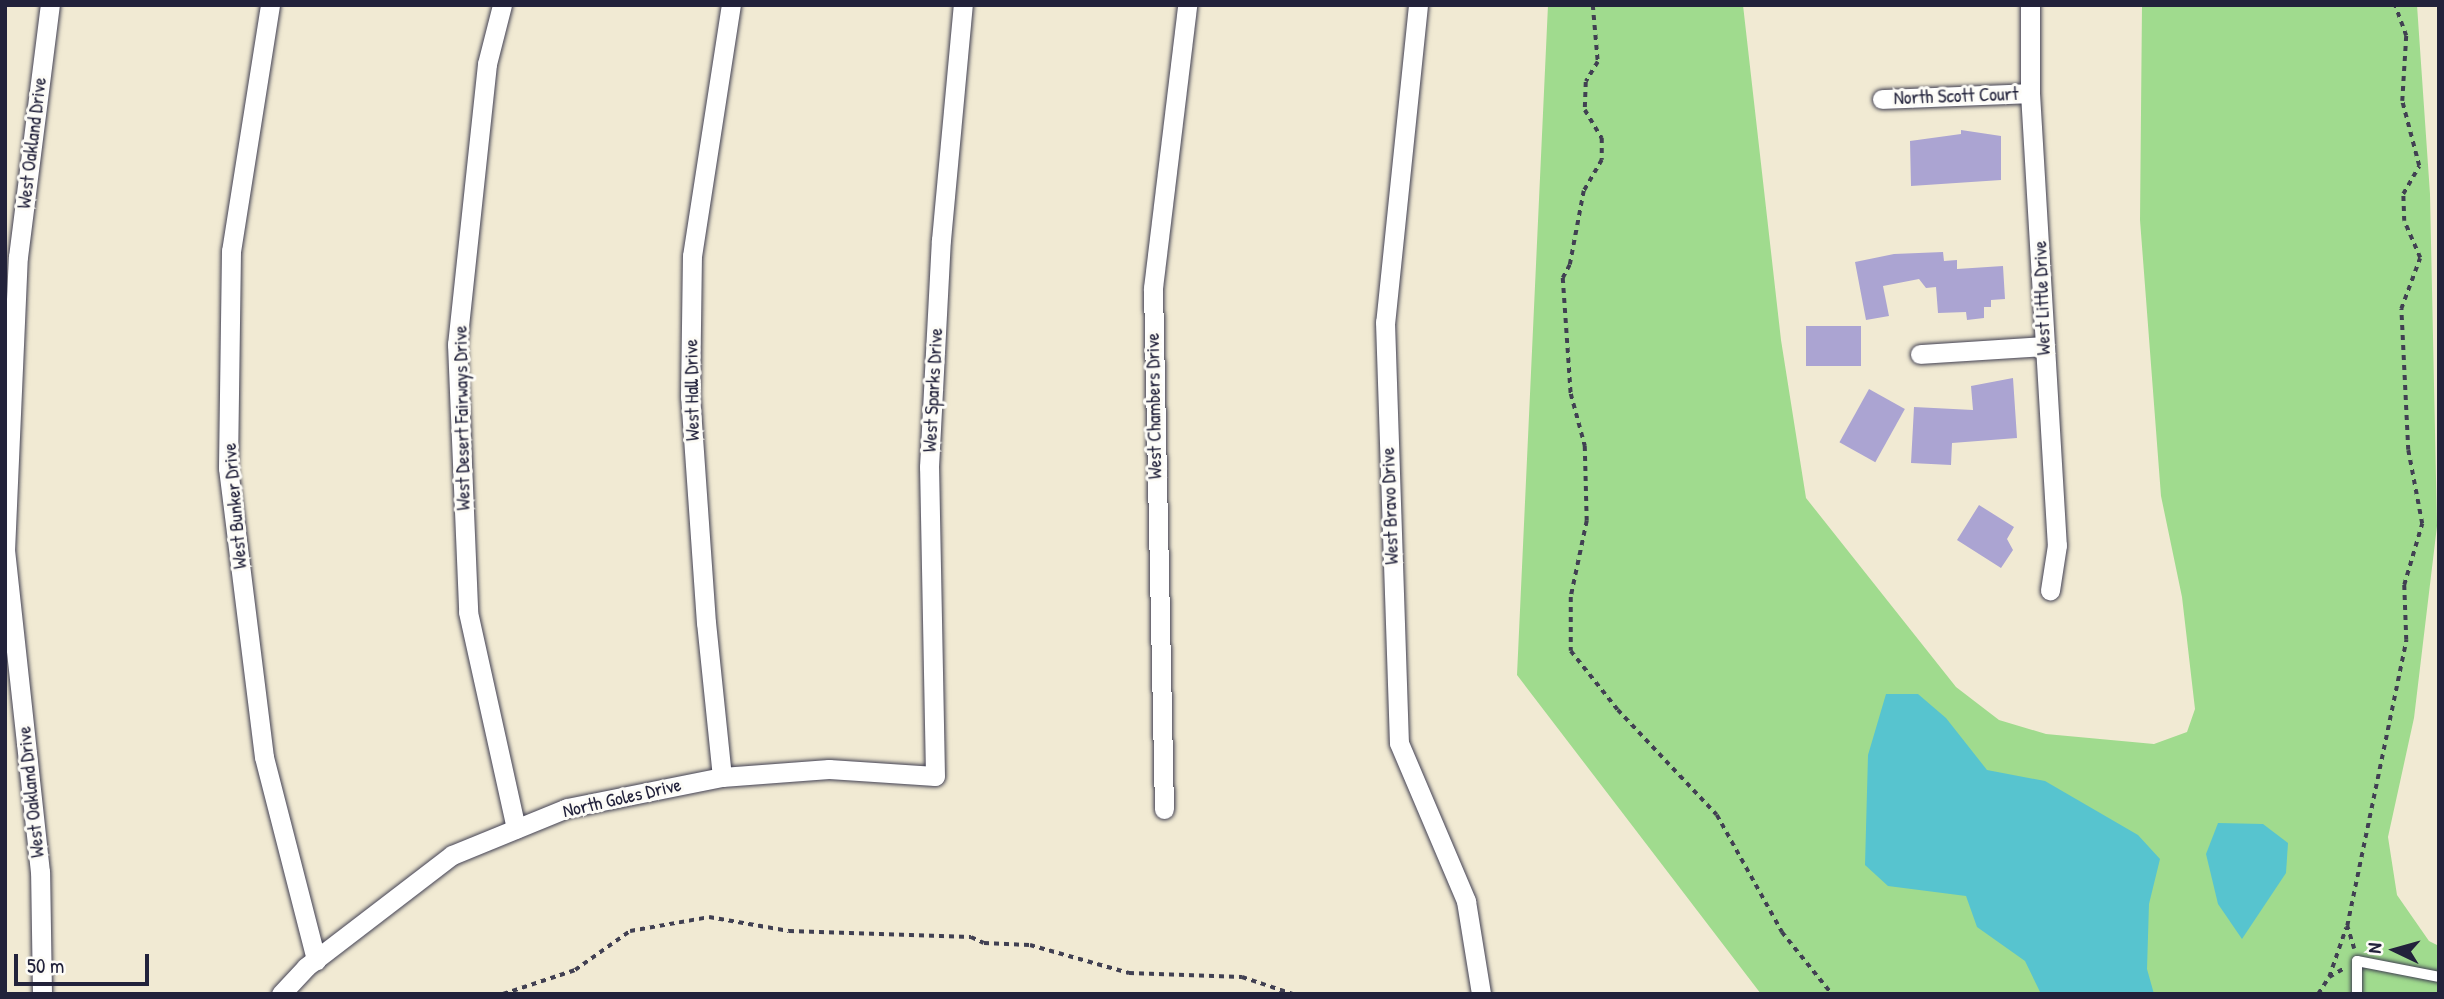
<!DOCTYPE html>
<html>
<head>
<meta charset="utf-8">
<style>
  body { margin:0 }
  #map { position:relative; width:2444px; height:999px; overflow:hidden; background:#f1ead3; font-family:"Patrick Hand",sans-serif }
  div>[style] { position:absolute }
  .green>* { inset:0; background:#a0db8e }
  .water>* { inset:0; background:#57c4cf }
  .building>* { inset:0; background:#aba4d2; transform-origin:0 0 }
  .path>* { height:3.5px; margin-top:-1.75px; transform-origin:0; background:repeating-linear-gradient(90deg,#414052 0 5px,transparent 0 10px) }
  .roads { filter:drop-shadow(0 0 2px #414052) drop-shadow(0 0 2px #414052) }
  .lane>* { height:10px; margin:-5px; padding:0 5px; transform-origin:5px; border-radius:5px; background:#fff }
  .street>* { height:19px; margin:-9.5px; padding:0 9.5px; transform-origin:9.5px; border-radius:9.5px; background:#fff }
  span { translate:-50% -50%; white-space:nowrap; text-align:center; line-height:1.15; -webkit-text-stroke:6px #fdfcf7; paint-order:stroke }
  .street-label { font-size:19px; color:#22223b }
  .frame { position:absolute; inset:0; border:7px solid #22223b; pointer-events:none }
  .north { position:absolute; left:2360px; top:915px; width:70px; height:70px; -webkit-text-stroke:5px #fdfcf7; paint-order:stroke; rotate:275deg; font-size:19px; font-weight:700; line-height:28px; text-align:center; color:#22223b }
  .north::after { content:''; display:block; margin:auto; width:24px; height:32px; background:#22223b; clip-path:polygon(50% 0,100% 100%,50% 72%,0 100%) }
  .scale { position:absolute; left:14px; top:954px; width:135px; height:32px; box-sizing:border-box; border:4px solid #22223b; border-top:0; padding-left:9px; font-size:21px; line-height:24px; white-space:nowrap; color:#22223b; -webkit-text-stroke:5px #fdfcf7; paint-order:stroke }
</style>
</head>
<body>
<div id="map">
  <div class="green">
    <i style="clip-path:polygon(1548px 5px,1743px 5px,1781px 340px,1806px 498px,1956px 687px,1999px 720px,2046px 734px,2154px 744px,2187px 732px,2195px 709px,2182px 597px,2161px 496px,2140px 220px,2142px 5px,2417px 5px,2430px 194px,2437px 526px,2414px 718px,2388px 837px,2397px 895px,2429px 941px,2439px 946px,2439px 994px,1761px 994px,1517px 675px)"></i>
  </div>
  <div class="water">
    <i style="clip-path:polygon(1886px 694px,1918px 694px,1946px 718px,1987px 770px,2045px 781px,2138px 835px,2160px 859px,2149px 904px,2147px 969px,2154px 994px,2041px 994px,2025px 961px,1977px 927px,1966px 896px,1888px 886px,1865px 865px,1868px 755px)"></i>
    <i style="clip-path:polygon(2218px 823px,2263px 824px,2288px 843px,2286px 873px,2242px 939px,2218px 904px,2206px 854px)"></i>
  </div>
  <div class="building">
    <i style="clip-path:polygon(1961px 130px,2001px 136px,2001px 180px,1911px 186px,1910px 141px,1961px 134px)"></i>
    <i style="clip-path:polygon(1943px 252px,1944px 261px,1957px 260px,1957px 269px,2003px 266px,2005px 299px,1991px 300px,1991px 307px,1984px 307px,1984px 318px,1967px 320px,1966px 312px,1938px 313px,1936px 287px,1926px 288px,1919px 279px,1883px 286px,1889px 316px,1866px 320px,1855px 262px,1894px 254px)"></i>
    <i style="left:1806px;top:326px;width:55px;height:40px"></i>
    <i style="clip-path:polygon(2013px 378px,2017px 438px,1952px 443px,1951px 465px,1911px 463px,1914px 407px,1973px 410px,1971px 386px)"></i>
    <i style="left:1869px;top:389px;width:41px;height:61px;rotate:29deg"></i>
    <i style="clip-path:polygon(1979px 505px,2014px 527px,2007px 539px,2013px 550px,2001px 568px,1957px 540px)"></i>
  </div>
  <div class="path">
    <i style="left:1593px;top:5px;width:57px;rotate:85deg"></i>
    <i style="left:1598px;top:62px;width:23px;rotate:121deg"></i>
    <i style="left:1586px;top:82px;width:28px;rotate:92deg"></i>
    <i style="left:1585px;top:110px;width:33px;rotate:59deg"></i>
    <i style="left:1602px;top:138px;width:22px;rotate:90deg"></i>
    <i style="left:1602px;top:160px;width:36px;rotate:120deg"></i>
    <i style="left:1584px;top:191px;width:75px;rotate:100.7deg"></i>
    <i style="left:1570px;top:265px;width:15px;rotate:118deg"></i>
    <i style="left:1563px;top:278px;width:116px;rotate:86.1deg"></i>
    <i style="left:1571px;top:394px;width:54px;rotate:74.9deg"></i>
    <i style="left:1585px;top:446px;width:75px;rotate:88.5deg"></i>
    <i style="left:1587px;top:521px;width:78px;rotate:101.9deg"></i>
    <i style="left:1571px;top:597px;width:54px;rotate:90deg"></i>
    <i style="left:1571px;top:651px;width:75px;rotate:51.5deg"></i>
    <i style="left:1618px;top:710px;width:144px;rotate:46.7deg"></i>
    <i style="left:1717px;top:815px;width:134px;rotate:60.9deg"></i>
    <i style="left:1782px;top:932px;width:80px;rotate:51.1deg"></i>
    <i style="left:2354px;top:949px;width:24px;rotate:-107deg"></i>
    <i style="left:2347px;top:926px;width:292px;rotate:-78.3deg"></i>
    <i style="left:2406px;top:640px;width:55px;rotate:-92.1deg"></i>
    <i style="left:2404px;top:585px;width:64px;rotate:-73.6deg"></i>
    <i style="left:2422px;top:524px;width:75px;rotate:-100.7deg"></i>
    <i style="left:2408px;top:450px;width:141px;rotate:-92.8deg"></i>
    <i style="left:2401px;top:309px;width:54px;rotate:-69.6deg"></i>
    <i style="left:2420px;top:258px;width:40px;rotate:-113.4deg"></i>
    <i style="left:2404px;top:221px;width:27px;rotate:-92deg"></i>
    <i style="left:2403px;top:194px;width:32px;rotate:-60deg"></i>
    <i style="left:2419px;top:166px;width:67px;rotate:-104.7deg"></i>
    <i style="left:2402px;top:101px;width:65px;rotate:-86.5deg"></i>
    <i style="left:2406px;top:36px;width:33px;rotate:-110deg"></i>
    <i style="left:2329px;top:977px;width:52px;rotate:-70.9deg"></i>
    <i style="left:503px;top:994px;width:76px;rotate:-18.4deg"></i>
    <i style="left:575px;top:970px;width:67px;rotate:-35.3deg"></i>
    <i style="left:630px;top:931px;width:80px;rotate:-10deg"></i>
    <i style="left:709px;top:917px;width:81px;rotate:9.9deg"></i>
    <i style="left:789px;top:931px;width:182px;rotate:1.9deg"></i>
    <i style="left:971px;top:937px;width:14px;rotate:25deg"></i>
    <i style="left:984px;top:943px;width:46px;rotate:2.5deg"></i>
    <i style="left:1030px;top:945px;width:103px;rotate:15.8deg"></i>
    <i style="left:1129px;top:973px;width:113px;rotate:2deg"></i>
    <i style="left:1242px;top:977px;width:54px;rotate:18.4deg"></i>
    <i style="left:2318px;top:994px;width:20px;rotate:-57deg"></i>
    <i style="left:2329px;top:977px;width:16px;rotate:-30deg"></i>
  </div>
  <div class="roads">
    <div class="lane">
      <i style="left:2357px;top:994px;width:33px;rotate:-90deg"></i>
      <i style="left:2357px;top:961px;width:84px;rotate:11deg"></i>
    </div>
    <div class="street">
      <i style="left:270px;top:5px;width:249px;rotate:99deg"></i>
      <i style="left:231px;top:251px;width:217px;rotate:90.8deg"></i>
      <i style="left:228px;top:468px;width:291px;rotate:82.9deg"></i>
      <i style="left:264px;top:757px;width:210px;rotate:75.6deg"></i>
      <i style="left:502px;top:5px;width:61px;rotate:104.3deg"></i>
      <i style="left:487px;top:64px;width:282px;rotate:96.1deg"></i>
      <i style="left:457px;top:344px;width:268px;rotate:87.6deg"></i>
      <i style="left:468px;top:612px;width:222px;rotate:77.5deg"></i>
      <i style="left:1418px;top:5px;width:319px;rotate:95.9deg"></i>
      <i style="left:1385px;top:322px;width:421px;rotate:88.1deg"></i>
      <i style="left:1399px;top:743px;width:172px;rotate:67deg"></i>
      <i style="left:1466px;top:901px;width:94px;rotate:80.8deg"></i>
      <i style="left:2030px;top:5px;width:88px;rotate:90deg"></i>
      <i style="left:2030px;top:93px;width:453px;rotate:86.6deg"></i>
      <i style="left:2057px;top:545px;width:46px;rotate:98.8deg"></i>
      <i style="left:1882px;top:99px;width:148px;rotate:-2.3deg"></i>
      <i style="left:1920px;top:354px;width:123px;rotate:-3.7deg"></i>
      <i style="left:722px;top:777px;width:155px;rotate:-95.9deg"></i>
      <i style="left:706px;top:623px;width:227px;rotate:-94deg"></i>
      <i style="left:690px;top:397px;width:141px;rotate:-89.2deg"></i>
      <i style="left:692px;top:256px;width:254px;rotate:-81.2deg"></i>
      <i style="left:1164px;top:809px;width:521px;rotate:-91.21deg"></i>
      <i style="left:1153px;top:288px;width:285px;rotate:-83.1deg"></i>
      <i style="left:42px;top:994px;width:122px;rotate:-90.9deg"></i>
      <i style="left:40px;top:872px;width:323px;rotate:-96.2deg"></i>
      <i style="left:5px;top:551px;width:294px;rotate:-87.5deg"></i>
      <i style="left:18px;top:257px;width:254px;rotate:-82.8deg"></i>
      <i style="left:281px;top:994px;width:37px;rotate:-47deg"></i>
      <i style="left:306px;top:967px;width:184px;rotate:-37.5deg"></i>
      <i style="left:452px;top:855px;width:124px;rotate:-22.2deg"></i>
      <i style="left:567px;top:808px;width:158px;rotate:-11.3deg"></i>
      <i style="left:722px;top:777px;width:107px;rotate:-4.3deg"></i>
      <i style="left:829px;top:769px;width:106px;rotate:3.8deg"></i>
      <i style="left:935px;top:776px;width:309px;rotate:-91.1deg"></i>
      <i style="left:929px;top:467px;width:227px;rotate:-87deg"></i>
      <i style="left:941px;top:240px;width:236px;rotate:-84.7deg"></i>
    </div>
  </div>
  <div class="street-label">
    <span style="left:1956px;top:96px;rotate:-2deg">North Scott Court</span>
    <span style="left:32px;top:143px;rotate:-83deg">West Oakland Drive</span>
    <span style="left:2042px;top:298px;rotate:-92deg">West Little Drive</span>
    <span style="left:692px;top:390px;rotate:-91deg">West Hall Drive</span>
    <span style="left:933px;top:390px;rotate:-87deg">West Sparks Drive</span>
    <span style="left:1154px;top:406px;rotate:-91deg">West Chambers Drive</span>
    <span style="left:462px;top:418px;rotate:-91deg">West Desert Fairways Drive</span>
    <span style="left:235px;top:506px;rotate:-95deg">West Bunker Drive</span>
    <span style="left:1390px;top:506px;rotate:-92deg">West Bravo Drive</span>
    <span style="left:31px;top:792px;rotate:-96deg">West Oakland Drive</span>
    <span style="left:622px;top:798px;rotate:-13deg">North Goles Drive</span>
  </div>
  <div class="frame"></div>
  <div class="north">N</div>
  <div class="scale">50 m</div>
</div>
</body>
</html>
